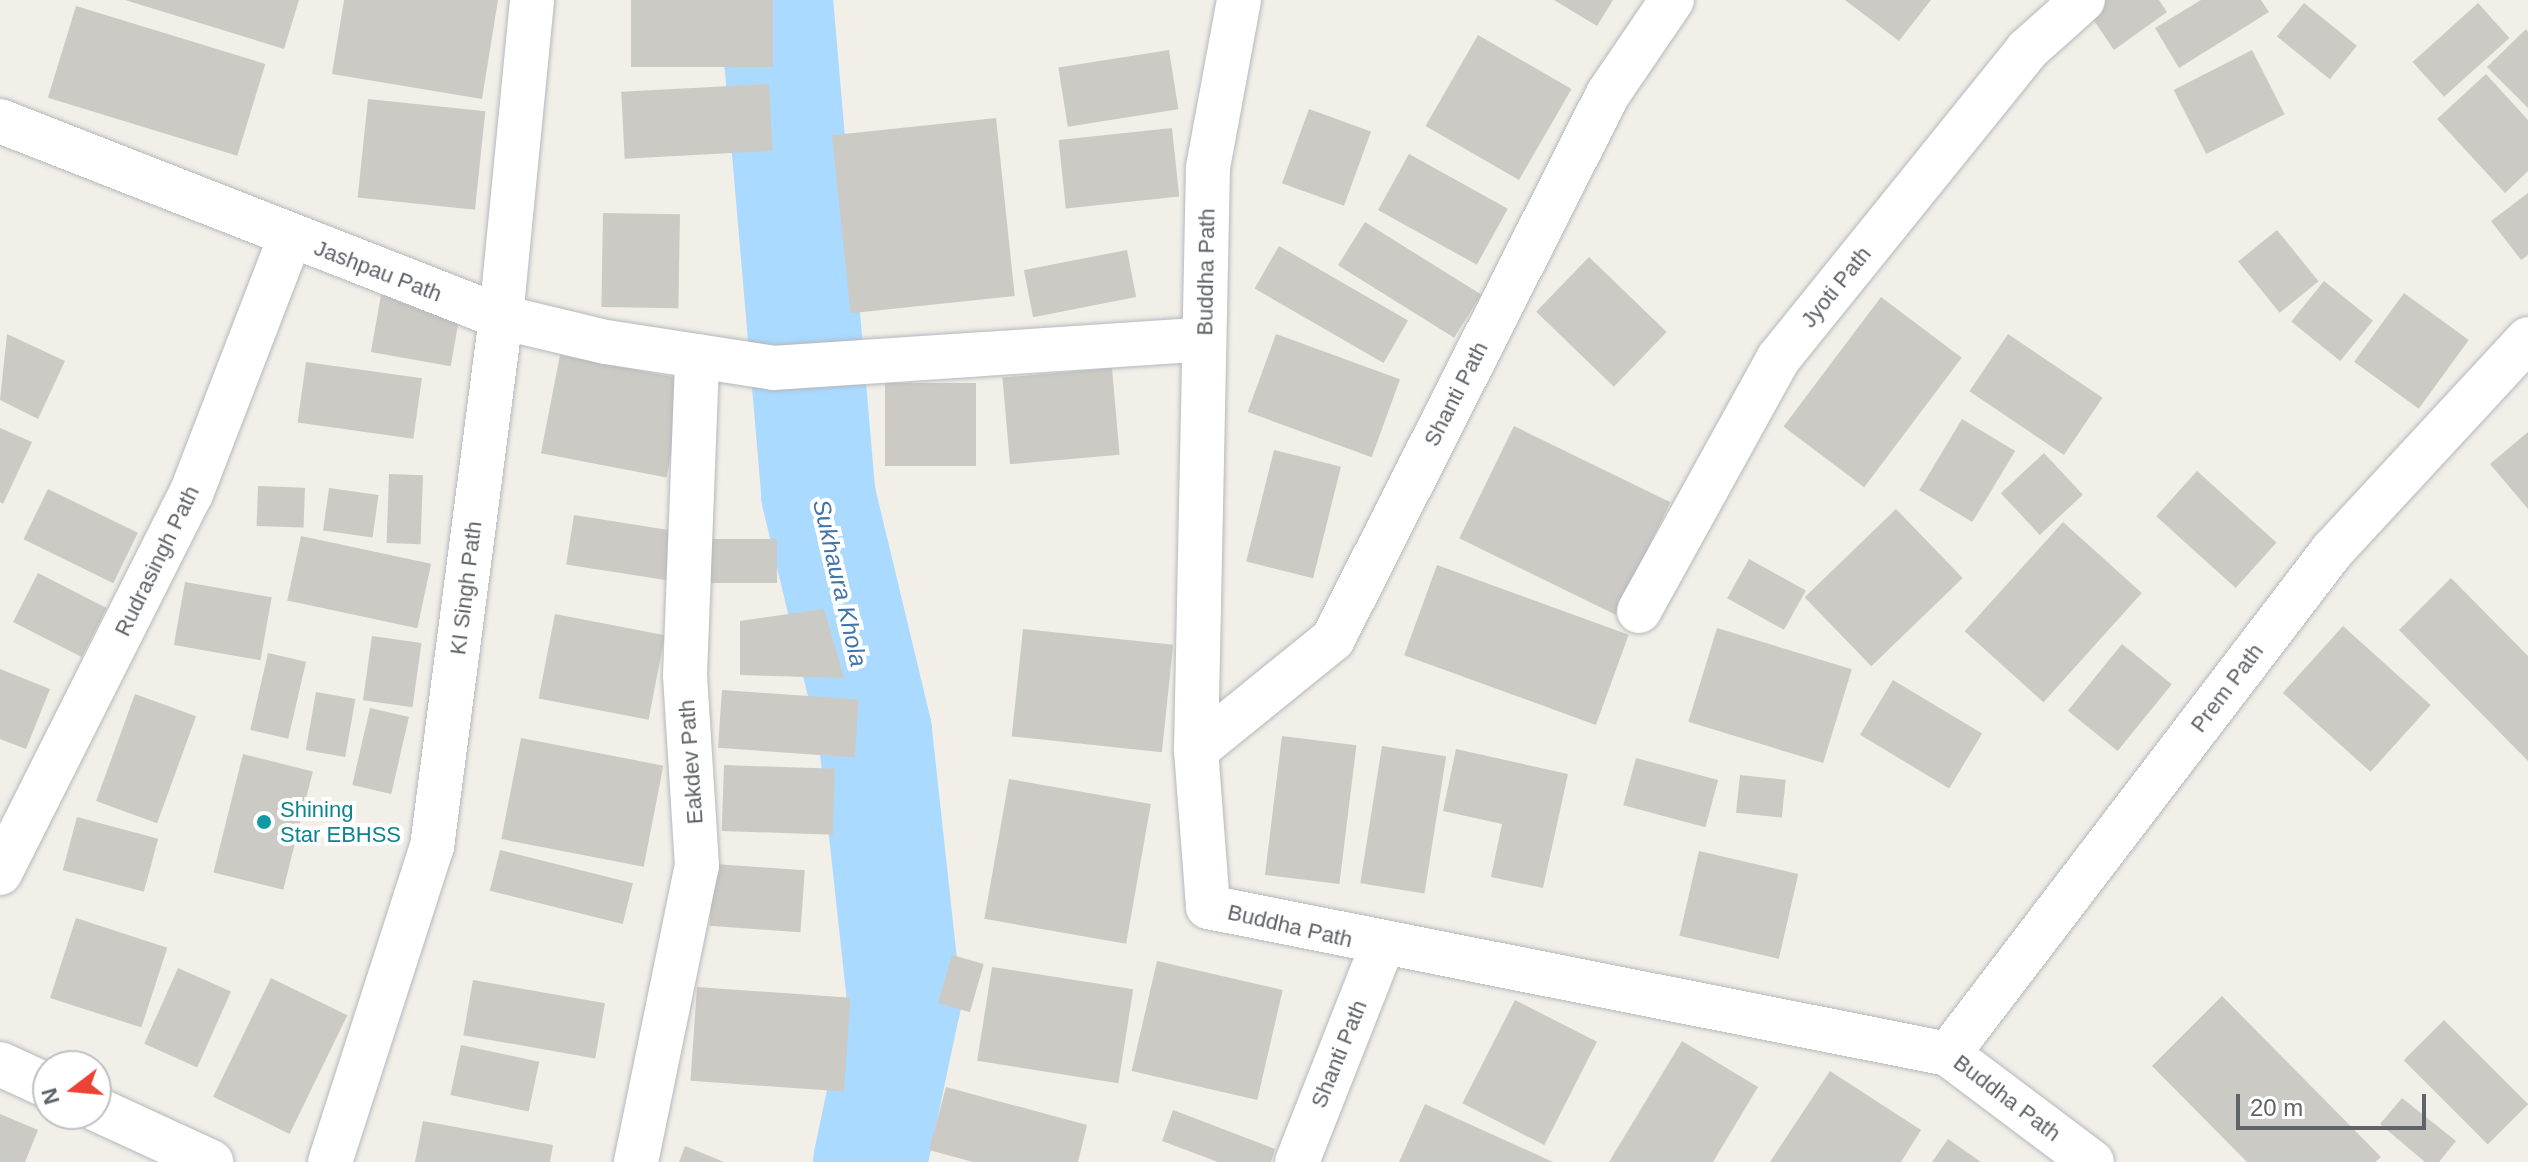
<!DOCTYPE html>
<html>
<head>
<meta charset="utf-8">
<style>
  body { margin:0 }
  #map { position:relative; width:2528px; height:1162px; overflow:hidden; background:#f1efe8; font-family:Helvetica,sans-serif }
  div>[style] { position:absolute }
  .river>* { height:114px; margin:-57px; padding:0 57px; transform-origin:57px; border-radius:57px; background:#aadaff }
  .building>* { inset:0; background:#cccac5; transform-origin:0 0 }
  .roads { filter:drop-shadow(0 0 2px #b5b8bc) drop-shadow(0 0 2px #b5b8bc) }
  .minor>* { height:44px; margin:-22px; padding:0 22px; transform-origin:22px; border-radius:22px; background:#fff }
  .dots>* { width:22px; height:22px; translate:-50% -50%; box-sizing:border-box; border:4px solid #fff; border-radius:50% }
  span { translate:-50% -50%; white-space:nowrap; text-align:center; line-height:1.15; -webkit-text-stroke:8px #fff; paint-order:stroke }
  .street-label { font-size:22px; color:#5f6368 }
  .culture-label { font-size:22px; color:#0d838f }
  .left { translate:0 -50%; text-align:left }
  .water-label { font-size:24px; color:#4174aa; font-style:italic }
  .north { position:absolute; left:32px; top:1050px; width:80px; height:80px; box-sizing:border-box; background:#fff; border:2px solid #bfc1c3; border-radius:50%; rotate:254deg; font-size:22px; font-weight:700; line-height:32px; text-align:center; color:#5f6368 }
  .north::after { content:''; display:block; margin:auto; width:28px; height:36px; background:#ea4335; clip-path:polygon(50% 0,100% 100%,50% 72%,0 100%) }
  .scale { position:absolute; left:2236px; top:1094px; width:190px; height:36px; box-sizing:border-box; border:4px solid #5f6368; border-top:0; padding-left:10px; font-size:24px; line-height:28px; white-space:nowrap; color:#5f6368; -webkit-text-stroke:6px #fff; paint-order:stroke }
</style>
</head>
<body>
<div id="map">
  <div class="river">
    <i style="left:776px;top:0;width:496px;rotate:85.1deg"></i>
    <i style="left:818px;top:494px;width:245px;rotate:76.5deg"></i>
    <i style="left:875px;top:732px;width:271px;rotate:83.8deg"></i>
    <i style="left:904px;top:1001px;width:165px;rotate:101.9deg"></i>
  </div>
  <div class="building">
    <i style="clip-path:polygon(125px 0,299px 0,284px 49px)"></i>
    <i style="clip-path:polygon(344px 0,498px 0,482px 99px,332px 74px)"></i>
    <i style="left:631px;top:0;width:142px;height:67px"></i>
    <i style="clip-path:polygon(1554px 0,1613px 0,1597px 26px)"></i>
    <i style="clip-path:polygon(1845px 0,1931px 0,1899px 41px)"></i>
    <i style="clip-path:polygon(2105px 0,2159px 0,2167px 12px,2114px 50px,2088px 12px)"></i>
    <i style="clip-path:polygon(2201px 0,2261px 0,2269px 12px,2179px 68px,2155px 28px)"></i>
    <i style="left:2304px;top:3px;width:68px;height:43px;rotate:39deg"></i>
    <i style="left:2478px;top:3px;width:47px;height:88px;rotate:48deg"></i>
    <i style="left:76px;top:6px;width:198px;height:96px;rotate:17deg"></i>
    <i style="clip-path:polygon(2526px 29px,2528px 32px,2528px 108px,2487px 67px)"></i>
    <i style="left:1478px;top:35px;width:108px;height:105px;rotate:30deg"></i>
    <i style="left:1169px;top:50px;width:60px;height:112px;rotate:81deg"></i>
    <i style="left:2252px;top:50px;width:72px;height:88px;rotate:63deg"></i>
    <i style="clip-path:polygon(2486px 74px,2528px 120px,2528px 171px,2505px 193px,2437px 119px)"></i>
    <i style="left:769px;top:84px;width:67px;height:148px;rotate:87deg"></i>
    <i style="left:368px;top:99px;width:118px;height:99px;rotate:6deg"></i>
    <i style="left:1309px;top:109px;width:66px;height:79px;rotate:20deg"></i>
    <i style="left:996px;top:118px;width:179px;height:165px;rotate:84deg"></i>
    <i style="left:1172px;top:128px;width:69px;height:114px;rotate:84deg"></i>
    <i style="left:1409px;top:154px;width:113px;height:64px;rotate:29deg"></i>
    <i style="clip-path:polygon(2528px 193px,2528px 255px,2521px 260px,2491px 221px)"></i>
    <i style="left:603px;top:213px;width:77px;height:94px;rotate:1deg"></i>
    <i style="left:1365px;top:222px;width:137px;height:51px;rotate:32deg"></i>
    <i style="left:2277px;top:230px;width:66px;height:50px;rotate:51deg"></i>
    <i style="left:1279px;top:246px;width:149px;height:49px;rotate:30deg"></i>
    <i style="left:1127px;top:250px;width:48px;height:105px;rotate:79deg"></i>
    <i style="left:1589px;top:257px;width:108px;height:76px;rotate:44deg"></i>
    <i style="left:2324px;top:281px;width:63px;height:52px;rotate:39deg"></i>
    <i style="left:2404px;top:293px;width:80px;height:85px;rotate:36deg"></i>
    <i style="left:381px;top:295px;width:81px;height:58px;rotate:10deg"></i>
    <i style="left:1881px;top:297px;width:101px;height:162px;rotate:37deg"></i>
    <i style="clip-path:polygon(7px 334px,65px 361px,38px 419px,0 400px)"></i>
    <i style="left:1276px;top:334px;width:132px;height:83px;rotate:20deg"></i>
    <i style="left:2008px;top:334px;width:114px;height:69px;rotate:34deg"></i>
    <i style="left:560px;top:355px;width:128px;height:100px;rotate:11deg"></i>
    <i style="left:306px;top:362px;width:117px;height:61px;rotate:8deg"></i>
    <i style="left:1112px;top:368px;width:87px;height:110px;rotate:85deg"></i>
    <i style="left:885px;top:383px;width:91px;height:83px"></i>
    <i style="left:1962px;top:419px;width:62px;height:83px;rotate:31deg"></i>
    <i style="left:1514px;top:426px;width:174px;height:125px;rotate:26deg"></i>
    <i style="clip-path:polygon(0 428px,32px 442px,3px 504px,0 502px)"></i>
    <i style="clip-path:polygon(2528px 432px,2528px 509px,2490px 464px)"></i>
    <i style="left:1274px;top:450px;width:69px;height:115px;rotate:14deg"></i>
    <i style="left:2044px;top:453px;width:57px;height:59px;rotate:47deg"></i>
    <i style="left:2197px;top:471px;width:107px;height:61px;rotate:42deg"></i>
    <i style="left:389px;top:474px;width:34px;height:69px;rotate:2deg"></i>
    <i style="left:258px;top:486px;width:47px;height:40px;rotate:2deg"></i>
    <i style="left:329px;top:488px;width:50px;height:43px;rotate:8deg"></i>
    <i style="left:48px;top:489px;width:100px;height:56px;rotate:26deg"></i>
    <i style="left:1896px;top:509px;width:96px;height:127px;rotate:46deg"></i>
    <i style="left:574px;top:515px;width:102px;height:50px;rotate:9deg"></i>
    <i style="left:2063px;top:522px;width:106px;height:147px;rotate:42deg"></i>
    <i style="left:301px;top:536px;width:133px;height:66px;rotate:12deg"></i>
    <i style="left:711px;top:539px;width:66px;height:44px"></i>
    <i style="left:1749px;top:559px;width:65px;height:45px;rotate:29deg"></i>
    <i style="left:1437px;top:565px;width:204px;height:96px;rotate:20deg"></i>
    <i style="left:38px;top:573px;width:77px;height:55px;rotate:27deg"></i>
    <i style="clip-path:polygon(2451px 578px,2528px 656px,2528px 761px,2399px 630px)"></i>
    <i style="left:185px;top:582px;width:88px;height:64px;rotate:10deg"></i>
    <i style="clip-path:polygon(824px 609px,844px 678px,740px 675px,740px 621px)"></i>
    <i style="left:555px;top:614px;width:112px;height:86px;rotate:11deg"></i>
    <i style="left:2343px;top:626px;width:118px;height:90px;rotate:42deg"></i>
    <i style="left:1717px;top:628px;width:141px;height:98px;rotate:17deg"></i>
    <i style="left:1023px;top:629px;width:151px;height:108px;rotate:6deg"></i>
    <i style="left:372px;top:636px;width:50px;height:65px;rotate:8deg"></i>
    <i style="left:2122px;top:644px;width:64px;height:86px;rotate:39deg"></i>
    <i style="left:268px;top:653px;width:39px;height:79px;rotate:13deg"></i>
    <i style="clip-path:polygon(0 669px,50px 689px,26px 749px,0 739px)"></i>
    <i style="left:1893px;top:680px;width:104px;height:64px;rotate:31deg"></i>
    <i style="left:722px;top:690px;width:137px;height:58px;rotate:4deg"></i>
    <i style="left:316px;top:692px;width:40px;height:59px;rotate:10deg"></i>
    <i style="left:135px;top:694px;width:65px;height:114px;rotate:20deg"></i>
    <i style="left:370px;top:708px;width:40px;height:79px;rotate:13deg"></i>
    <i style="left:1282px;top:736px;width:75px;height:140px;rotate:7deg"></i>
    <i style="left:521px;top:738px;width:145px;height:103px;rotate:11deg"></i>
    <i style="left:1382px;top:746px;width:65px;height:139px;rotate:9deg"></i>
    <i style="clip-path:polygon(1456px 749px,1568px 774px,1543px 888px,1491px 877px,1502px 824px,1443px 811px)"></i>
    <i style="left:243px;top:754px;width:72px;height:122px;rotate:14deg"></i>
    <i style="left:1636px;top:758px;width:85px;height:49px;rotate:15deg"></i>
    <i style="left:724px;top:765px;width:111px;height:66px;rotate:2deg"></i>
    <i style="left:1740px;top:775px;width:46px;height:38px;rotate:6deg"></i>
    <i style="left:1009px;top:779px;width:144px;height:142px;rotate:10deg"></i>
    <i style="left:77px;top:817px;width:84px;height:55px;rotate:15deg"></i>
    <i style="left:500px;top:850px;width:137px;height:42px;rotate:14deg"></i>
    <i style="left:1699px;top:851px;width:102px;height:87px;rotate:13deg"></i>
    <i style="left:714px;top:864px;width:91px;height:62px;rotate:4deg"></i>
    <i style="left:76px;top:918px;width:96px;height:84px;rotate:18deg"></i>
    <i style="left:952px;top:955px;width:33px;height:50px;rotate:16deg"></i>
    <i style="left:1157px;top:961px;width:129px;height:113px;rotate:13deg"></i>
    <i style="left:992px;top:967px;width:143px;height:95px;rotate:9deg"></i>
    <i style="left:178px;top:968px;width:58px;height:83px;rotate:24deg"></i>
    <i style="left:271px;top:978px;width:85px;height:132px;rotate:26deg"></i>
    <i style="left:473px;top:980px;width:134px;height:56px;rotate:10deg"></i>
    <i style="left:697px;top:987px;width:154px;height:94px;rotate:4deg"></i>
    <i style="clip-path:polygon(2222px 996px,2381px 1157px,2375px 1162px,2247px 1162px,2152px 1066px)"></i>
    <i style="left:1515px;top:1000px;width:92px;height:116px;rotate:27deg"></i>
    <i style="left:2444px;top:1020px;width:119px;height:57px;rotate:45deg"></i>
    <i style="clip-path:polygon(1682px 1041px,1758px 1087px,1713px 1162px,1609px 1162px)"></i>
    <i style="left:461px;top:1045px;width:80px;height:51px;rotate:12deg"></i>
    <i style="clip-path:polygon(1830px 1071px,1921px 1130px,1901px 1162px,1770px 1162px)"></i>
    <i style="clip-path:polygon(946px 1087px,1087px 1125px,1078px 1162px,973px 1162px,929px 1150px)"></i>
    <i style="clip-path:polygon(2402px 1098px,2456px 1141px,2439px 1162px,2425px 1162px,2380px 1124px)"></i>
    <i style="clip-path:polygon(1425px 1104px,1553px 1162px,1399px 1162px)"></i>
    <i style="clip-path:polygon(1173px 1110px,1275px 1149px,1271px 1162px,1218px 1162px,1162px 1141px)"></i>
    <i style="clip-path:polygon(0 1114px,38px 1130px,25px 1162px,0 1162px)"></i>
    <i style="clip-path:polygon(423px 1121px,553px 1145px,550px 1162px,415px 1162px)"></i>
    <i style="clip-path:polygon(1948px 1139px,1981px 1162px,1932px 1162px)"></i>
    <i style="clip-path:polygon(685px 1146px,724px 1162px,679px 1162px)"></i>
  </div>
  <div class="roads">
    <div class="minor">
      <i style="left:1239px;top:0;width:170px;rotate:100.5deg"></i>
      <i style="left:1208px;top:167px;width:583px;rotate:91.18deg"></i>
      <i style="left:1196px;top:750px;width:157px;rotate:85.6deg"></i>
      <i style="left:1208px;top:907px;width:754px;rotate:11.24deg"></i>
      <i style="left:1948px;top:1054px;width:180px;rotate:36.9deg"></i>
      <i style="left:0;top:121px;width:538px;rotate:21.37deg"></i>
      <i style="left:501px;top:317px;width:108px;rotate:13.4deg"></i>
      <i style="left:606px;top:342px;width:169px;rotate:8.8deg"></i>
      <i style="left:773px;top:368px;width:432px;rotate:-3.8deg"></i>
      <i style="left:1639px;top:611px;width:288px;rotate:-61.1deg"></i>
      <i style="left:1778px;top:359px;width:397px;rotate:-51.1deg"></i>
      <i style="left:2027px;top:50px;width:75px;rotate:-41.8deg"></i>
      <i style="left:1196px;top:750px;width:176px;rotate:-39deg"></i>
      <i style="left:1333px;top:639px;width:610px;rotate:-63.23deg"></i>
      <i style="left:1608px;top:94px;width:114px;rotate:-55.8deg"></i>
      <i style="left:0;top:873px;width:424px;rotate:-63.3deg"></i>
      <i style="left:191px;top:494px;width:274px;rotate:-68.9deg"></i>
      <i style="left:1948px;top:1054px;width:633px;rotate:-52.64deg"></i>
      <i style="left:2332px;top:551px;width:289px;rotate:-47.2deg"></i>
      <i style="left:0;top:1064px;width:53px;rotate:24.6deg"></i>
      <i style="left:96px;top:1109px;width:127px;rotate:24.7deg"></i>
      <i style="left:330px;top:1162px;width:331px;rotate:-72.1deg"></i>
      <i style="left:432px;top:847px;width:534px;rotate:-82.58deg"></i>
      <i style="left:501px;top:317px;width:319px;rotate:-84.4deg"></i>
      <i style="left:636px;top:1162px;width:302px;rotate:-78.4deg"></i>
      <i style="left:697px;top:866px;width:191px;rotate:-93.6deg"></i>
      <i style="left:685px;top:675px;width:319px;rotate:-87.8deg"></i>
      <i style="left:1297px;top:1162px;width:232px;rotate:-68.5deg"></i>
    </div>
  </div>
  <div class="dots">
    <i style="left:264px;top:822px;background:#0f9aa8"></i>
  </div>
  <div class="street-label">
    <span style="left:378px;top:271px;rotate:21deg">Jashpau Path</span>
    <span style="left:1206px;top:272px;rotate:-89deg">Buddha Path</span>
    <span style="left:1836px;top:287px;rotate:-51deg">Jyoti Path</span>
    <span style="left:1456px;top:394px;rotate:-63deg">Shanti Path</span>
    <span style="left:157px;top:561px;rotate:-64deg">Rudrasingh Path</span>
    <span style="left:466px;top:588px;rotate:-83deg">KI Singh Path</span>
    <span style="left:2227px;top:688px;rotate:-53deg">Prem Path</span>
    <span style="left:691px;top:762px;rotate:-94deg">Eakdev Path</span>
    <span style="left:1290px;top:926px;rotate:13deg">Buddha Path</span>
    <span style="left:1339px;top:1054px;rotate:-68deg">Shanti Path</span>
    <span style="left:2007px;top:1098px;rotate:37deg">Buddha Path</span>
  </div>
  <div class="culture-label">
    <span class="left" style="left:280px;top:822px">Shining<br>Star EBHSS</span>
  </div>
  <div class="water-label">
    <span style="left:840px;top:583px;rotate:77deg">Sukhaura Khola</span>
  </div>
  <div class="north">N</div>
  <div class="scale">20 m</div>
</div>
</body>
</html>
